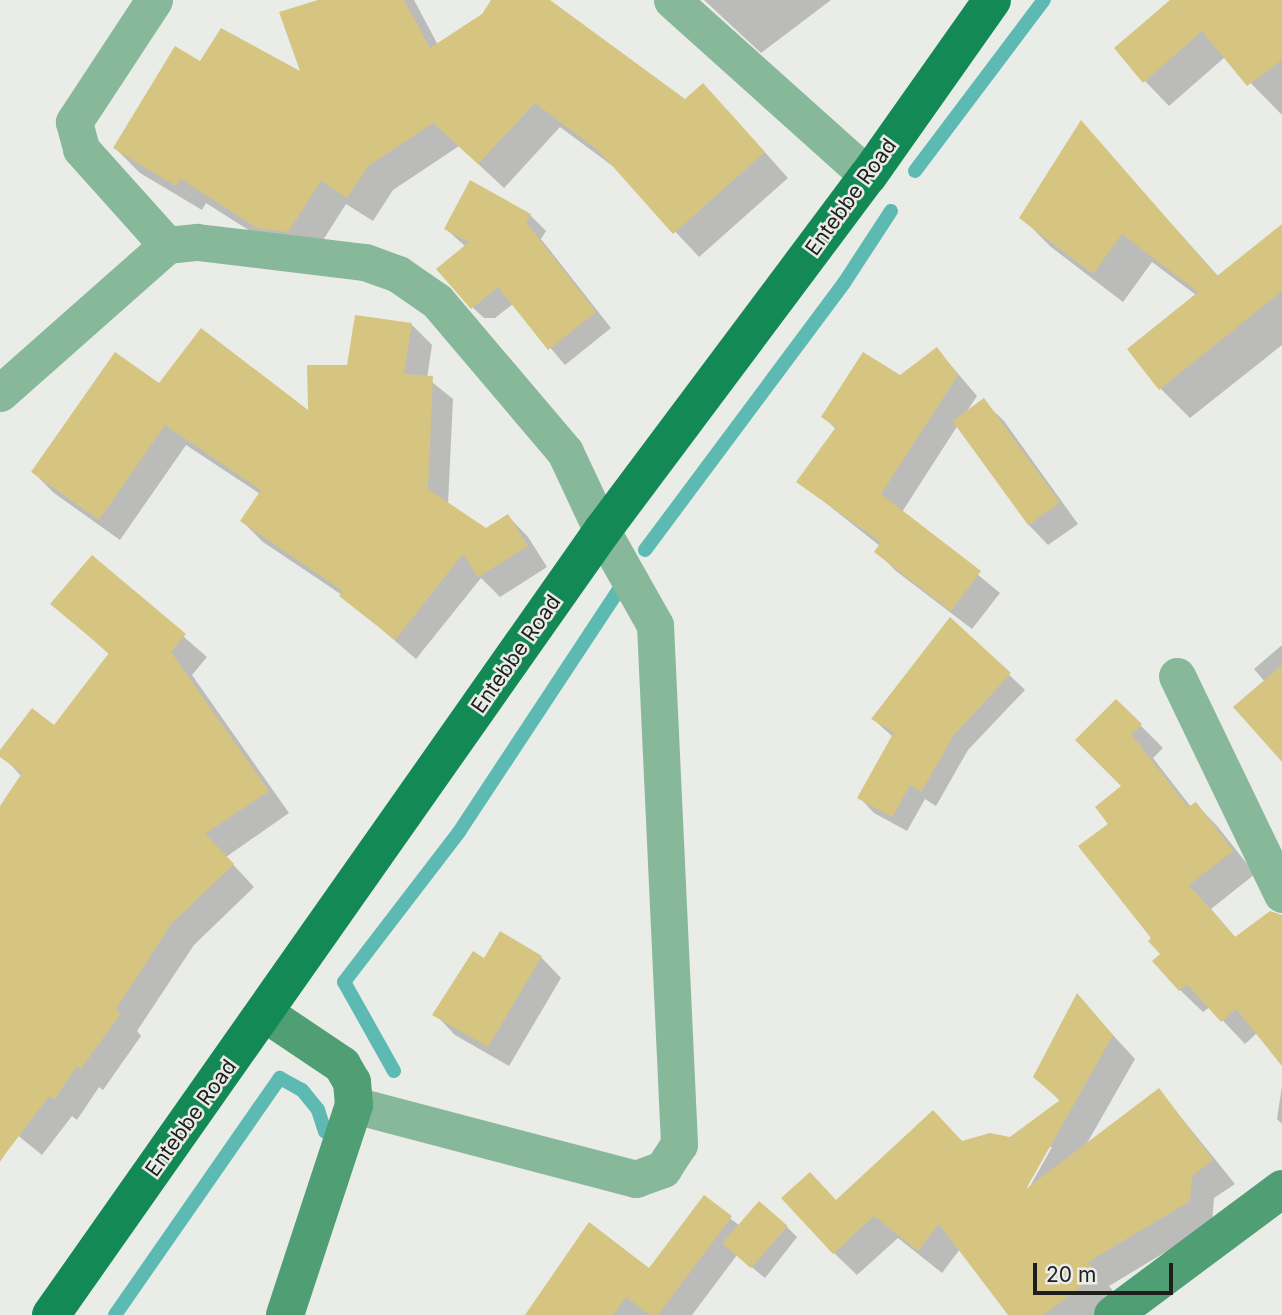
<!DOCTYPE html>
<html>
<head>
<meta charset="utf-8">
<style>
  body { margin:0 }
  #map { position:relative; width:1282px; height:1315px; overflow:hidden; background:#eaece8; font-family:Inter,sans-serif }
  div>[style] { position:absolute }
  .shadow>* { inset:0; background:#0003 }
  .stream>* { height:14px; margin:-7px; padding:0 7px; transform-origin:7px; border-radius:7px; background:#5dbab2 }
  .building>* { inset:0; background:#d6c581; transform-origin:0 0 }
  .street>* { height:37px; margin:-18.5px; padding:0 18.5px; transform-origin:18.5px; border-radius:18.5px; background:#87b89a }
  .secondary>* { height:38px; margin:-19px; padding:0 19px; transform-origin:19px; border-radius:19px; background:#509e73 }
  .primary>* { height:38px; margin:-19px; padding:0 19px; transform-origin:19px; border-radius:19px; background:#138a56 }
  span { translate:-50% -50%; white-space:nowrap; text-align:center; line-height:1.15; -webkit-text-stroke:5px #eaece8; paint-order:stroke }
  .street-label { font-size:21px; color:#1e1e1d }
  .scale { position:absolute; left:1033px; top:1263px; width:140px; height:32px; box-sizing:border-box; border:4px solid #1e1e1d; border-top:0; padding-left:9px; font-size:21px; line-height:24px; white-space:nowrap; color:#1e1e1d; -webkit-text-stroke:5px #eaece8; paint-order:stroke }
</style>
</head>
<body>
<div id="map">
  <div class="shadow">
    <i style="clip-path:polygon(322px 0,414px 0,438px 45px,483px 16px,493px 0,544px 0,685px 101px,727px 110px,788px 178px,699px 257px,618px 170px,560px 127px,504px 188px,459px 146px,393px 190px,373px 221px,346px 204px,313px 256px,283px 252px,206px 203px,202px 210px,140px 173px,115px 148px,200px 64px,303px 75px)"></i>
    <i style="clip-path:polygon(704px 0,831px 0,761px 53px)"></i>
    <i style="clip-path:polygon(1172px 0,1282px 0,1282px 115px,1225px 57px,1169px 106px,1145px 81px)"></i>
    <i style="clip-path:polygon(1081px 123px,1219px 277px,1282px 227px,1282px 345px,1190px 418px,1160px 388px,1196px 295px,1152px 262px,1123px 302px,1051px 247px,1022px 218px)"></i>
    <i style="clip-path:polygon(530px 215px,546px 231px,541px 239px,611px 328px,565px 365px,513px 304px,495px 318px,484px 318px,467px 302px,466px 247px,446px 229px)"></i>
    <i style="clip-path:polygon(411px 324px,432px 345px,427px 378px,453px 399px,448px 504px,486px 530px,508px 516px,528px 537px,547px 567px,500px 597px,481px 578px,416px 659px,342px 595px,263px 542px,242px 521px,260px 494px,186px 445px,120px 540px,54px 493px,33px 472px,160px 386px,310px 414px,349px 367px)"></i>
    <i style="clip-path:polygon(937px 349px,977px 396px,965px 414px,983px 401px,1004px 421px,1078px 524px,1048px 545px,1028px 524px,958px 425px,902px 512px,1000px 593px,972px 629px,896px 571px,876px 551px,880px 546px,798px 481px,836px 429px,823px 417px,900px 377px)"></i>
    <i style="clip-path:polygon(92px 557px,207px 657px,192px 675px,289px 813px,226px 857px,254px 887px,194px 945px,137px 1031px,141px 1036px,103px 1090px,99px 1087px,77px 1120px,72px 1116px,42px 1155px,16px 1134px,0 1162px,0 809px,22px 777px,0 753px,55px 728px,110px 655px,53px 604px)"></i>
    <i style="clip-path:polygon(951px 619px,1025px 690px,968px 750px,936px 806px,925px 799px,907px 831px,874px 813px,859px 797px,893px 737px,873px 719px)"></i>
    <i style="clip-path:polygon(1282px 645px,1282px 760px,1265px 682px,1254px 669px)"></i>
    <i style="clip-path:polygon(1116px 701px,1163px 748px,1153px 758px,1191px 807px,1196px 804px,1218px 827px,1255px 874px,1211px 909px,1236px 938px,1282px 922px,1282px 1063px,1257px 1033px,1245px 1044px,1210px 1007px,1203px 1012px,1180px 990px,1153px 938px,1110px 824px,1123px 787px)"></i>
    <i style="clip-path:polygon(541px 957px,561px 978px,509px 1066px,455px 1035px,435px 1014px,485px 960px)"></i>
    <i style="clip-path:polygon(evenodd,1077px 996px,1135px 1059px,1086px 1145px,1159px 1090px,1235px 1184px,1214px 1198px,1212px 1224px,1109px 1286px,1119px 1298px,1093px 1315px,1010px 1315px,960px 1249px,942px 1273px,898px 1238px,857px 1275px,834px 1253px,837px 1202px,963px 1143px,1010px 1139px,1060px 1101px,1036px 1077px,1077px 996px,1048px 1147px,1052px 1147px,1024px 1197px,1021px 1196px,1048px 1147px)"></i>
    <i style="clip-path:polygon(1282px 1086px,1282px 1124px,1277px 1119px)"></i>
    <i style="clip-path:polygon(704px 1198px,740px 1226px,787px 1227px,797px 1237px,765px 1278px,737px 1255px,692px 1315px,526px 1315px,650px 1270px)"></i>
  </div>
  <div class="stream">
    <i style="left:915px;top:171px;width:214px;rotate:-53deg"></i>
    <i style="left:645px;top:550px;width:333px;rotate:-53.3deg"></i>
    <i style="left:844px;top:283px;width:86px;rotate:-56.9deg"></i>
    <i style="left:394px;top:1071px;width:102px;rotate:-119.3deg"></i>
    <i style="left:344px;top:982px;width:189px;rotate:-52.5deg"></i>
    <i style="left:459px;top:832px;width:300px;rotate:-56.6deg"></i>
    <i style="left:115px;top:1315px;width:289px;rotate:-55.2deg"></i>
    <i style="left:280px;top:1078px;width:25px;rotate:29deg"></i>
    <i style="left:302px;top:1090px;width:26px;rotate:51deg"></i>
    <i style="left:318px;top:1110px;width:23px;rotate:72deg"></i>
  </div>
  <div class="building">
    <i style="clip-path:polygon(318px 0,404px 0,430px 48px,482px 14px,491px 0,550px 0,685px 99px,703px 83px,765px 152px,673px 234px,599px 151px,535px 103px,478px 164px,433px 123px,368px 166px,347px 198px,321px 181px,288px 232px,257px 228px,181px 179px,176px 186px,113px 148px,175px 46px,200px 61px,221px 28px,300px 71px,279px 12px)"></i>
    <i style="clip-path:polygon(1170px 0,1282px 0,1282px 60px,1247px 86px,1202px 31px,1143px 83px,1114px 48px)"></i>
    <i style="clip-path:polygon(1081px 120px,1217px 276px,1282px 224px,1282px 291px,1159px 390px,1127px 349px,1198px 292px,1122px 234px,1093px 274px,1019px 218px)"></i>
    <i style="clip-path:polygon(470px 180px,531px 214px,526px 222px,596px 312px,548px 350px,498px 287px,471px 309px,436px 269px,469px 242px,444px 229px)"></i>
    <i style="clip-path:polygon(355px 315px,412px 323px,404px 374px,433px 376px,428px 489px,486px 528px,508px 514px,528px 546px,478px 577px,463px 554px,395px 640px,339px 596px,343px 591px,240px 521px,261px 490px,165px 425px,99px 520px,31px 472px,115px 352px,159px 383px,201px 328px,308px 410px,307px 365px,347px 365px)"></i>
    <i style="clip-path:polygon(937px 347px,958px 375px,881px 494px,981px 571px,951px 611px,874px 552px,881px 542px,796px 482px,836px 427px,821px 417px,863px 352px,900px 375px)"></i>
    <i style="left:984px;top:398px;width:129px;height:39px;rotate:54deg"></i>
    <i style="clip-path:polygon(92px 555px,186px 634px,171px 652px,269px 791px,205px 834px,234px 864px,172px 923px,116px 1009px,121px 1013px,81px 1069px,77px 1066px,54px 1100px,49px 1096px,0 1161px,0 806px,22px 773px,0 757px,0 750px,32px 708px,54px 725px,109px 653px,50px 604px)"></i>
    <i style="clip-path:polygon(950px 617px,1011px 673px,954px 735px,921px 792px,910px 785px,892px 817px,857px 798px,894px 732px,871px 719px)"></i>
    <i style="clip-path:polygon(1282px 665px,1282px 762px,1233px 707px)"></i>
    <i style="clip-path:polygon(1116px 699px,1142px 724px,1131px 734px,1188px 807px,1196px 802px,1233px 851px,1189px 885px,1235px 937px,1270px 911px,1282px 915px,1282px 1066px,1236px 1009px,1221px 1022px,1187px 984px,1179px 991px,1152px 961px,1160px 954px,1148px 941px,1151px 938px,1078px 846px,1108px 824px,1095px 807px,1121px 786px,1075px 740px)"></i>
    <i style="clip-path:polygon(500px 931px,542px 956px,488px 1047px,432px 1015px,473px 951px,484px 958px)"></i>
    <i style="clip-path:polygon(1077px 993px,1113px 1035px,1026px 1189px,1159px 1088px,1213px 1160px,1192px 1176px,1190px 1201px,1088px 1262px,1097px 1275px,1043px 1315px,1008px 1315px,939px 1224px,918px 1251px,874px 1216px,833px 1254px,781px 1198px,810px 1172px,836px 1200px,933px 1110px,962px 1141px,990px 1133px,1010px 1137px,1060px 1100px,1033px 1077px)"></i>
    <i style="clip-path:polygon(704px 1195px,732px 1216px,658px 1315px,650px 1315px,626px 1297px,613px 1315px,525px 1315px,589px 1222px,649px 1268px)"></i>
    <i style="left:759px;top:1201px;width:38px;height:56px;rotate:41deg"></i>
  </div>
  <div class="street">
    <i style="left:154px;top:0;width:146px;rotate:123.3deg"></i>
    <i style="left:74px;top:122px;width:28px;rotate:75deg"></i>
    <i style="left:81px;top:149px;width:129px;rotate:48.1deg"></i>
    <i style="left:167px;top:245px;width:30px;rotate:-6deg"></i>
    <i style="left:197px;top:242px;width:169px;rotate:6.8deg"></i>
    <i style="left:365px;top:262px;width:35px;rotate:20deg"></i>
    <i style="left:398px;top:274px;width:47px;rotate:34.7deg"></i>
    <i style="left:437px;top:301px;width:198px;rotate:49.7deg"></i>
    <i style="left:565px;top:452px;width:87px;rotate:64.9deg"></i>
    <i style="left:602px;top:531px;width:108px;rotate:60.6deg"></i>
    <i style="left:655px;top:625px;width:520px;rotate:87.35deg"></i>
    <i style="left:679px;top:1144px;width:30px;rotate:123deg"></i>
    <i style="left:663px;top:1169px;width:29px;rotate:160deg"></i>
    <i style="left:636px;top:1179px;width:292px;rotate:-165.3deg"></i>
    <i style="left:672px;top:0;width:263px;rotate:41.9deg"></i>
    <i style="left:0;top:393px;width:223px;rotate:-41.5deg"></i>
    <i style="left:1177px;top:676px;width:242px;rotate:64.3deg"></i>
  </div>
  <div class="secondary">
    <i style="left:266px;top:1014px;width:92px;rotate:33.9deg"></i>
    <i style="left:342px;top:1065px;width:20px;rotate:60deg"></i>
    <i style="left:352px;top:1082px;width:23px;rotate:85deg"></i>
    <i style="left:354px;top:1105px;width:221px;rotate:108.2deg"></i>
    <i style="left:1113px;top:1315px;width:211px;rotate:-36.7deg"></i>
  </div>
  <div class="primary">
    <i style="left:51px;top:1315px;width:958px;rotate:-54.9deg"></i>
    <i style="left:602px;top:531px;width:444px;rotate:-53.2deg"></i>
    <i style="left:868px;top:176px;width:215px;rotate:-54.8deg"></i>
  </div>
  <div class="street-label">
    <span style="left:851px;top:197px;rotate:-54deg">Entebbe Road</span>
    <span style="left:516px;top:654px;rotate:-55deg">Entebbe Road</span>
    <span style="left:191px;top:1118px;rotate:-54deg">Entebbe Road</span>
  </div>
  <div class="scale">20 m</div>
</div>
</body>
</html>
